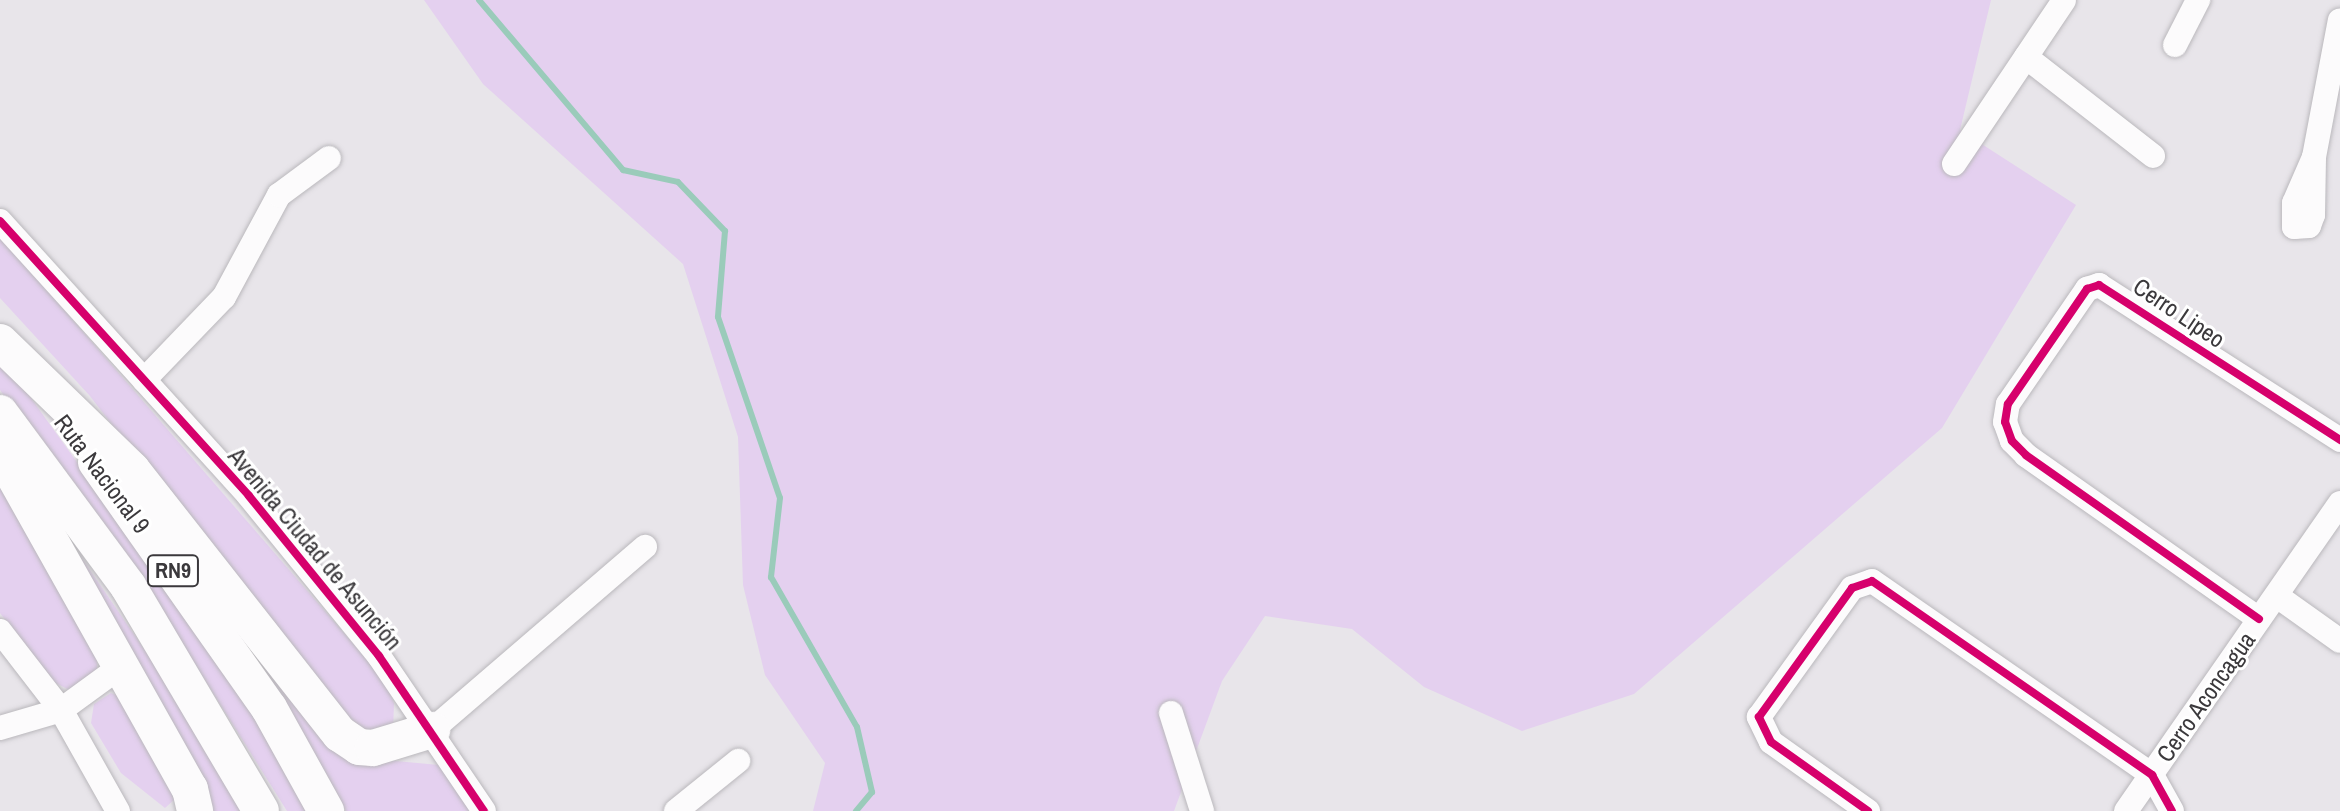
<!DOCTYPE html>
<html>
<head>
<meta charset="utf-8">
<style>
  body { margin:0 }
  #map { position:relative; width:2340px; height:811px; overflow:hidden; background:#e8e5ea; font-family:"Archivo Narrow",sans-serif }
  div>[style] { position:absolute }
  .green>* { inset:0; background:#e4d0ef }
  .stream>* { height:6px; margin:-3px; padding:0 3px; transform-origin:3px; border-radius:3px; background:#9acbba }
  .roads { filter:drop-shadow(0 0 2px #bab8bc) drop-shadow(0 0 2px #bab8bc) }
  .minor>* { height:24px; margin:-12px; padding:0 12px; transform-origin:12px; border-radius:12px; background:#fcfbfc }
  .highway>* { height:36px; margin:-18px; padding:0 18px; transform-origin:18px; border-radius:18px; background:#fcfbfc }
  .cycleway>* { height:8px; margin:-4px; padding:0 4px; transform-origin:4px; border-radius:4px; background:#d6006c }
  span { translate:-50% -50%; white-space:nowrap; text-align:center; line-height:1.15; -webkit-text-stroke:6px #fff; paint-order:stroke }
  .shield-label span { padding:2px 6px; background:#fff; border:2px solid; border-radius:6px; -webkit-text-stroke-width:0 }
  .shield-label { font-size:22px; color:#3b393c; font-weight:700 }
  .street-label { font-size:24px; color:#3b393c }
</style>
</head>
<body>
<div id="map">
  <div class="green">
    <i style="clip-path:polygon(424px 0,1991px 0,1960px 130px,2076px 205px,1942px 428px,1634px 694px,1522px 731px,1424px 687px,1352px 629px,1265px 616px,1222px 681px,1174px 811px,813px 811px,825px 763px,765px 675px,743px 585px,738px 437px,683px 264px,483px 84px)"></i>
    <i style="clip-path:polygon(0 236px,382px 677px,394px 703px,393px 732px,363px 735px,330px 711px,90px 396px,0 298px)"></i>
    <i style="clip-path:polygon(0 355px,229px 674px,312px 811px,287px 811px,186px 650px,0 390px)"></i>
    <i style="clip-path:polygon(130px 473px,363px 758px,439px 765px,477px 811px,346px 811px,287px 711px)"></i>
    <i style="clip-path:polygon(0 474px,97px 650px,97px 674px,75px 693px,52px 681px,0 613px)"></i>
    <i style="clip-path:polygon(61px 528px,214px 751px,252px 811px,213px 811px)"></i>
    <i style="clip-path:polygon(111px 693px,121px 697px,174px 786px,175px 799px,165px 808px,121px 773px,91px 723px,94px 704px)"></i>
  </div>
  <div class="stream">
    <i style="left:479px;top:0;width:223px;rotate:49.7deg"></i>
    <i style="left:623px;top:170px;width:56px;rotate:12.3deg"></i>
    <i style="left:678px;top:182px;width:68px;rotate:46.2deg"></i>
    <i style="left:725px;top:231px;width:86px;rotate:94.7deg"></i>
    <i style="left:718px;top:317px;width:191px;rotate:71.1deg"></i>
    <i style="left:780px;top:498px;width:80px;rotate:96.5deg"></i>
    <i style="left:771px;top:577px;width:173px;rotate:60.2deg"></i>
    <i style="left:857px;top:727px;width:67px;rotate:77deg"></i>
    <i style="left:872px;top:792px;width:25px;rotate:130deg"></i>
  </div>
  <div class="roads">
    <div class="minor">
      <i style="left:2175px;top:45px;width:51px;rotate:-62.9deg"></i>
      <i style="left:2026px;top:57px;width:161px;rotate:37.9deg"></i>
      <i style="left:2314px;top:157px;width:50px;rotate:113.5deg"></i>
      <i style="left:2294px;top:203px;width:24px;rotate:90deg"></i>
      <i style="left:2294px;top:227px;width:15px;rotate:-4deg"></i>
      <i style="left:2309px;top:226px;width:12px;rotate:-70deg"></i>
      <i style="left:2313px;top:215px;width:58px;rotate:-89deg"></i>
      <i style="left:2314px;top:157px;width:139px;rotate:-79.3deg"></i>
      <i style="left:1954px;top:164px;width:197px;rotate:-56.1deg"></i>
      <i style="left:0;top:221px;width:371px;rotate:47.8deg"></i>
      <i style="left:249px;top:496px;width:206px;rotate:50.9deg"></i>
      <i style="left:379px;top:656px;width:187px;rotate:55.9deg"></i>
      <i style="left:144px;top:380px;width:115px;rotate:-46.1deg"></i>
      <i style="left:224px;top:297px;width:116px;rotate:-61.7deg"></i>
      <i style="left:279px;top:195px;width:62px;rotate:-36.5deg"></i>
      <i style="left:2277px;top:596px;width:77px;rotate:35.5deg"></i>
      <i style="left:2259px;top:619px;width:285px;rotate:-144.9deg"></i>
      <i style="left:2026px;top:455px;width:20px;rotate:-135deg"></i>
      <i style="left:2012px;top:441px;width:20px;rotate:-110deg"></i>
      <i style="left:2005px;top:422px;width:18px;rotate:-81deg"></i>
      <i style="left:2008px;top:404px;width:140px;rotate:-55.5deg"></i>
      <i style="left:2087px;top:289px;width:13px;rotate:-18deg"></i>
      <i style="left:2099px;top:285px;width:287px;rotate:32.7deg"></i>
      <i style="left:0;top:631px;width:100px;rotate:52.3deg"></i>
      <i style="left:61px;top:710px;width:116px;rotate:60.6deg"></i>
      <i style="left:1171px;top:713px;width:103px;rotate:72.4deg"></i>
      <i style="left:0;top:728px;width:64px;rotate:-16.4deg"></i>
      <i style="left:61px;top:710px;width:73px;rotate:-36.1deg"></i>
      <i style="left:432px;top:730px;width:281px;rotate:-40.7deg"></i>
      <i style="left:676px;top:811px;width:80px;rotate:-38.9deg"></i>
      <i style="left:1868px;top:811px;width:119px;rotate:-144.6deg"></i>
      <i style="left:1771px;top:742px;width:28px;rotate:-116deg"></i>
      <i style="left:1759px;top:717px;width:159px;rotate:-54.2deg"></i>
      <i style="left:1852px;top:588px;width:21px;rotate:-19deg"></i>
      <i style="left:1872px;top:581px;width:341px;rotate:34.7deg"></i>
      <i style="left:2152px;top:775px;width:41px;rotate:60.9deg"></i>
      <i style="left:2126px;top:811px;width:375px;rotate:-55.2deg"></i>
    </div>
    <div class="highway">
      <i style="left:0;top:342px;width:184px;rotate:44.1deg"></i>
      <i style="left:132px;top:470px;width:336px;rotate:51.8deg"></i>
      <i style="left:340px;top:734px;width:23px;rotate:34deg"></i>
      <i style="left:359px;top:747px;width:14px;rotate:4deg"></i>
      <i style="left:373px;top:748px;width:62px;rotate:-17deg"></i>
      <i style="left:0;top:413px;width:215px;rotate:53.5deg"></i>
      <i style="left:128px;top:586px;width:261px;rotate:59.4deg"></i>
      <i style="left:0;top:451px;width:388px;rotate:60.7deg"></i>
      <i style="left:190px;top:789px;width:23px;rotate:77deg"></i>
      <i style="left:96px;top:462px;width:301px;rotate:54.9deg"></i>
      <i style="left:269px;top:708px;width:118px;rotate:61deg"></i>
    </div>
  </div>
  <div class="cycleway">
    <i style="left:0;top:221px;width:371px;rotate:47.8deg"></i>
    <i style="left:249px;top:496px;width:206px;rotate:50.9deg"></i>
    <i style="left:379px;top:656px;width:187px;rotate:55.9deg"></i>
    <i style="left:2259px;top:619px;width:285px;rotate:-144.9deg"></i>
    <i style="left:2026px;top:455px;width:20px;rotate:-135deg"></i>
    <i style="left:2012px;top:441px;width:20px;rotate:-110deg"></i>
    <i style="left:2005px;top:422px;width:18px;rotate:-81deg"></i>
    <i style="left:2008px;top:404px;width:140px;rotate:-55.5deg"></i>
    <i style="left:2087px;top:289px;width:13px;rotate:-18deg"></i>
    <i style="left:2099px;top:285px;width:287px;rotate:32.7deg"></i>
    <i style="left:1868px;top:811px;width:119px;rotate:-144.6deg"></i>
    <i style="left:1771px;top:742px;width:28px;rotate:-116deg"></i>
    <i style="left:1759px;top:717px;width:159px;rotate:-54.2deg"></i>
    <i style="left:1852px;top:588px;width:21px;rotate:-19deg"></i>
    <i style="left:1872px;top:581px;width:341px;rotate:34.7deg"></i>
    <i style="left:2152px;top:775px;width:41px;rotate:60.9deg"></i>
  </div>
  <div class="shield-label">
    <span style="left:173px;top:571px">RN9</span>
  </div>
  <div class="street-label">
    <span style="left:2179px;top:313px;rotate:34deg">Cerro Lipeo</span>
    <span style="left:102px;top:474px;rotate:53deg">Ruta Nacional 9</span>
    <span style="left:315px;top:549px;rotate:50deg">Avenida Ciudad de Asunción</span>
    <span style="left:2206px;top:697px;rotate:-55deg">Cerro Aconcagua</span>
  </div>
</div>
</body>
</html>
